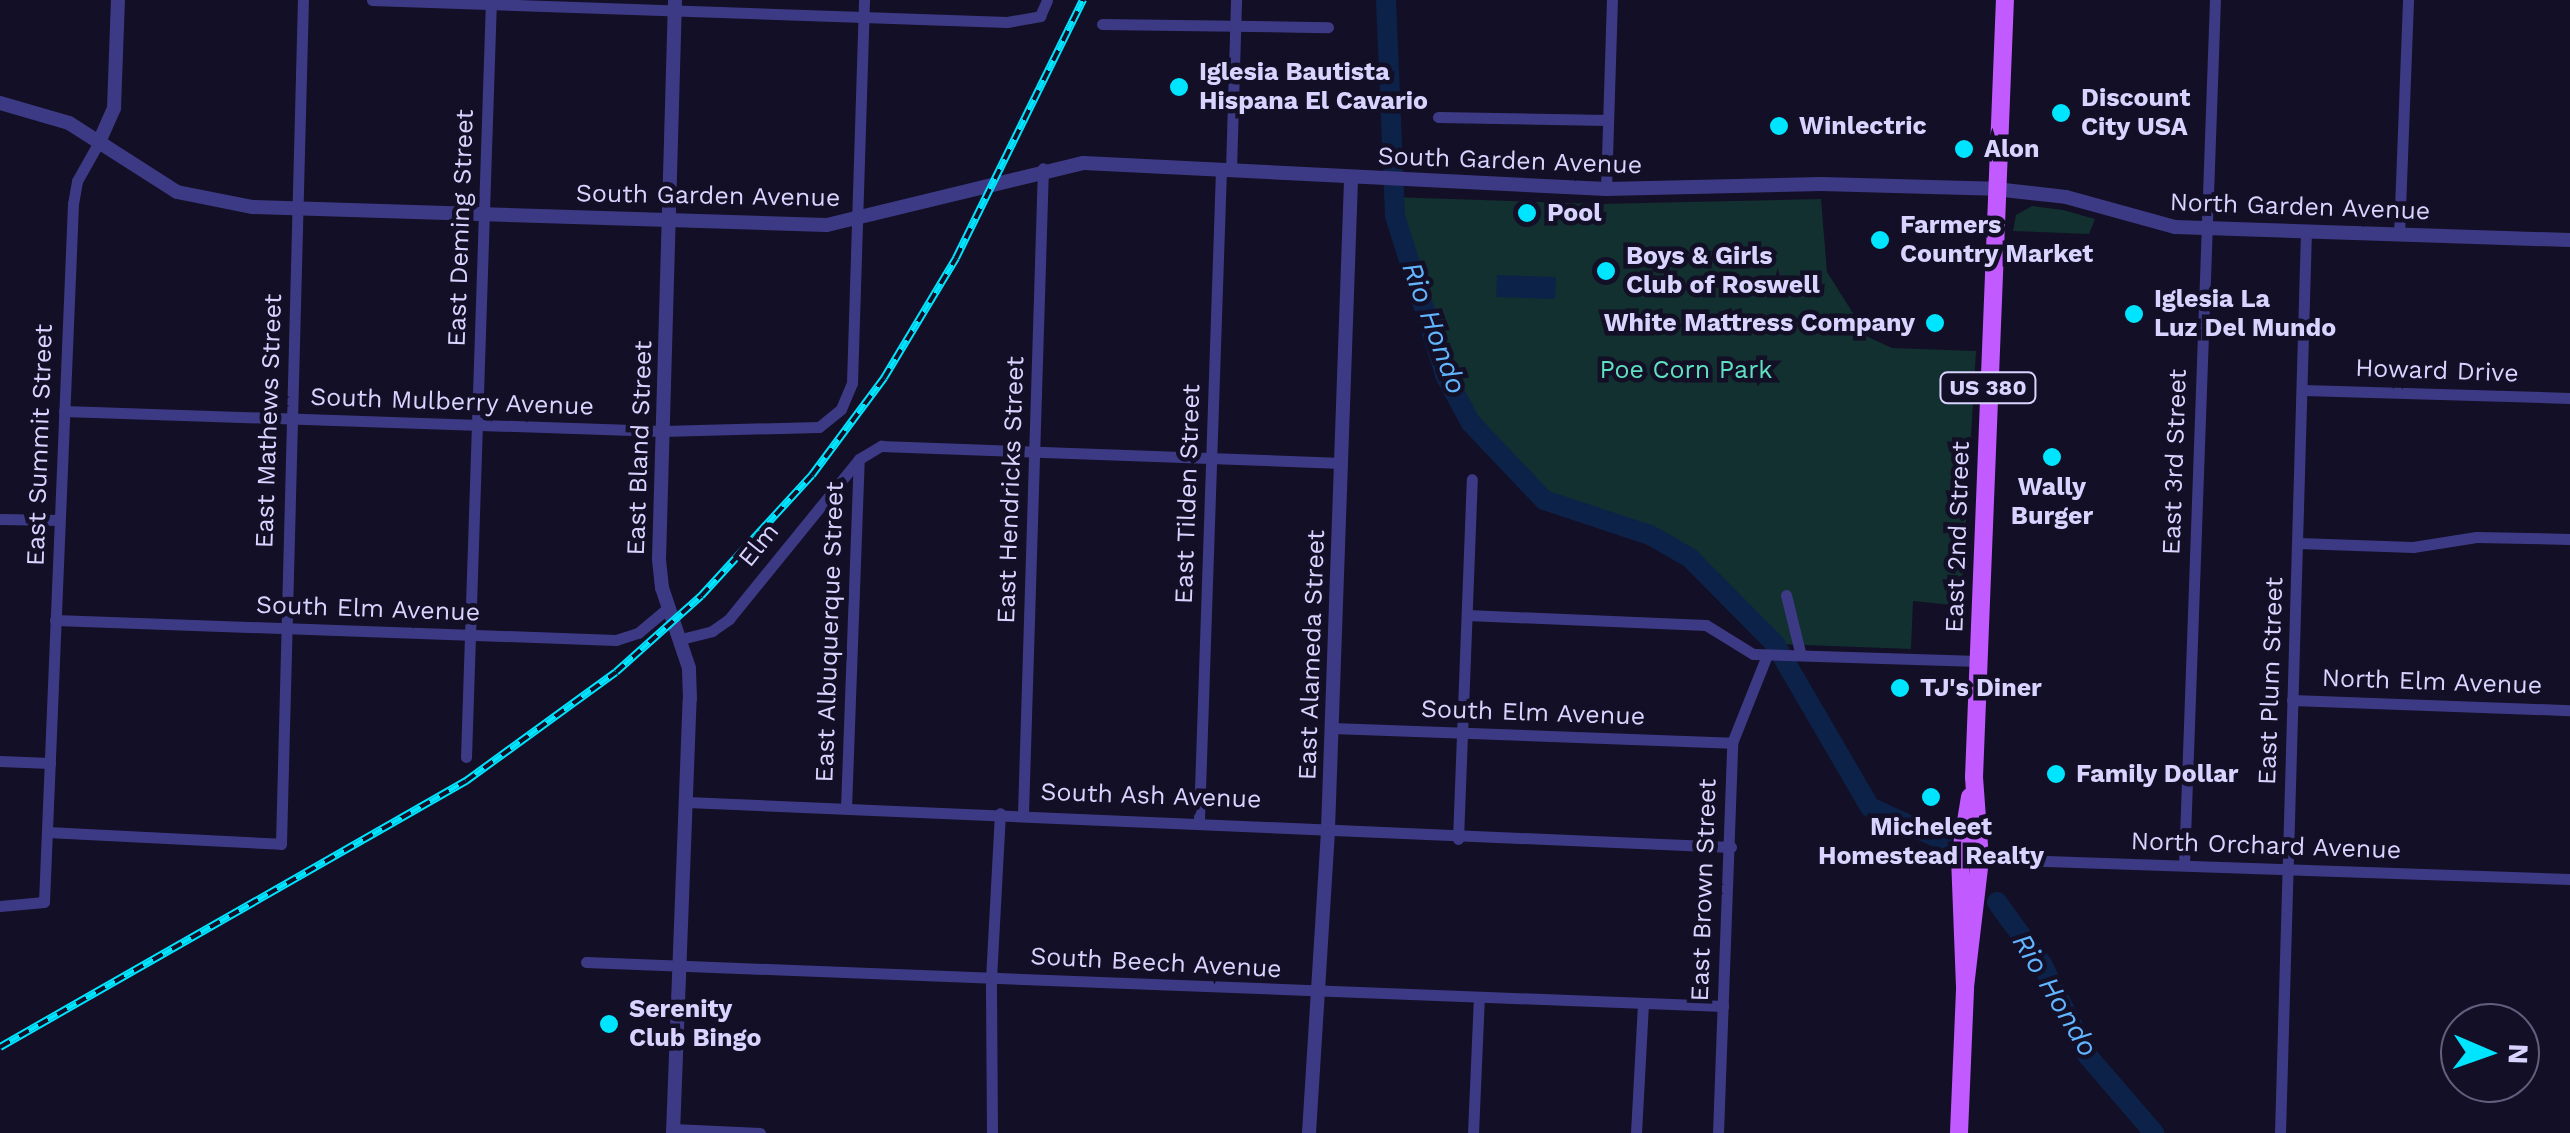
<!DOCTYPE html>
<html>
<head>
<meta charset="utf-8">
<style>
  body { margin:0 }
  #map { position:relative; width:2570px; height:1133px; overflow:hidden; background:#130f26; font-family:"Work Sans",sans-serif }
  div>[style] { position:absolute }
  .green>* { inset:0; background:#12302f }
  .water>* { inset:0; background:#0c2248; transform-origin:0 0 }
  .river>* { height:20px; margin:-10px; padding:0 10px; transform-origin:10px; border-radius:10px; background:#0c2248 }
  .minor>* { height:11px; margin:-5.5px; padding:0 5.5px; transform-origin:5.5px; border-radius:5.5px; background:#3d3a85 }
  .tertiary>* { height:14px; margin:-7px; padding:0 7px; transform-origin:7px; border-radius:7px; background:#3d3a85 }
  .primary>* { height:18px; margin:-9px; padding:0 9px; transform-origin:9px; border-radius:9px; background:#c25bff }
  .rail>* { height:8px; margin-top:-4px; transform-origin:0; background:repeating-linear-gradient(90deg,#130f26 0 11px,#00e5ff 0 22px); box-sizing:border-box; border-block:2px solid #00e5ff }
  .dots>* { width:28px; height:28px; translate:-50% -50%; box-sizing:border-box; border:5px solid #130f26; border-radius:50% }
  span { translate:-50% -50%; white-space:nowrap; text-align:center; line-height:1.15; -webkit-text-stroke:9px #130f26; paint-order:stroke }
  .shield-label span { padding:2px 8px; background:#130f26; border:2px solid; border-radius:8px; -webkit-text-stroke-width:0 }
  .shield-label { font-size:22px; color:#d9d4ff; font-weight:700 }
  .poi-label { font-size:25px; color:#d9d4ff; font-weight:700 }
  .left { translate:0 -50%; text-align:left }
  .right { translate:-100% -50%; text-align:right }
  .street-label { font-size:25px; color:#d9d4ff }
  .park-label { font-size:25px; color:#5fe0c0 }
  .water-label { font-size:28px; color:#62b6ff; font-style:italic }
  .north { position:absolute; left:2440px; top:1003px; width:100px; height:100px; box-sizing:border-box; background:#130f26; border:2px solid #625e7d; border-radius:50%; rotate:92deg; font-size:28px; font-weight:700; line-height:40px; text-align:center; color:#d9d4ff }
  .north::after { content:''; display:block; margin:auto; width:35px; height:45px; background:#00e5ff; clip-path:polygon(50% 0,100% 100%,50% 72%,0 100%) }
</style>
</head>
<body>
<div id="map">
  <div class="green">
    <i style="clip-path:polygon(1391px 197px,1597px 204px,1821px 199px,1827px 272px,1868px 337px,1892px 348px,1976px 351px,1961px 606px,1913px 601px,1911px 649px,1775px 644px,1669px 544px,1544px 500px,1511px 472px,1456px 397px)"></i>
    <i style="clip-path:polygon(2032px 206px,2063px 210px,2095px 219px,2089px 234px,2013px 231px,2016px 215px)"></i>
  </div>
  <div class="water">
    <i style="left:1497px;top:275px;width:59px;height:22px;rotate:2deg"></i>
  </div>
  <div class="river">
    <i style="left:1386px;top:0;width:216px;rotate:87.6deg"></i>
    <i style="left:1395px;top:216px;width:167px;rotate:72.5deg"></i>
    <i style="left:1445px;top:375px;width:55px;rotate:61.6deg"></i>
    <i style="left:1471px;top:423px;width:106px;rotate:46.5deg"></i>
    <i style="left:1544px;top:500px;width:112px;rotate:18.3deg"></i>
    <i style="left:1650px;top:535px;width:46px;rotate:29.9deg"></i>
    <i style="left:1690px;top:558px;width:121px;rotate:45.3deg"></i>
    <i style="left:1775px;top:644px;width:189px;rotate:59.8deg"></i>
    <i style="left:1870px;top:807px;width:79px;rotate:24.6deg"></i>
    <i style="left:1997px;top:902px;width:77px;rotate:54deg"></i>
    <i style="left:2042px;top:964px;width:102px;rotate:63.7deg"></i>
    <i style="left:2087px;top:1055px;width:103px;rotate:49.3deg"></i>
  </div>
  <div class="minor">
    <i style="left:372px;top:0;width:635px;rotate:1.98deg"></i>
    <i style="left:1007px;top:22px;width:34px;rotate:-10deg"></i>
    <i style="left:1040px;top:16px;width:17px;rotate:-66deg"></i>
    <i style="left:1102px;top:24px;width:226px;rotate:0.8deg"></i>
    <i style="left:1438px;top:117px;width:170px;rotate:1deg"></i>
    <i style="left:1231px;top:170px;width:170px;rotate:-88.3deg"></i>
    <i style="left:1606px;top:189px;width:189px;rotate:-88.2deg"></i>
    <i style="left:2399px;top:235px;width:235px;rotate:-87.8deg"></i>
    <i style="left:2303px;top:390px;width:267px;rotate:1.7deg"></i>
    <i style="left:64px;top:411px;width:598px;rotate:1.92deg"></i>
    <i style="left:662px;top:431px;width:157px;rotate:-1.5deg"></i>
    <i style="left:819px;top:427px;width:28px;rotate:-39deg"></i>
    <i style="left:841px;top:409px;width:28px;rotate:-67deg"></i>
    <i style="left:852px;top:383px;width:383px;rotate:-88.2deg"></i>
    <i style="left:0;top:519px;width:59px;rotate:1deg"></i>
    <i style="left:2298px;top:543px;width:115px;rotate:2deg"></i>
    <i style="left:2413px;top:547px;width:64px;rotate:-9deg"></i>
    <i style="left:2476px;top:537px;width:94px;rotate:1.2deg"></i>
    <i style="left:1786px;top:595px;width:59px;rotate:76.2deg"></i>
    <i style="left:1467px;top:615px;width:239px;rotate:2.4deg"></i>
    <i style="left:1706px;top:625px;width:55px;rotate:31.7deg"></i>
    <i style="left:1753px;top:654px;width:226px;rotate:1.8deg"></i>
    <i style="left:55px;top:620px;width:561px;rotate:2.04deg"></i>
    <i style="left:616px;top:640px;width:23px;rotate:-18deg"></i>
    <i style="left:638px;top:633px;width:40px;rotate:-40deg"></i>
    <i style="left:681px;top:639px;width:32px;rotate:-14deg"></i>
    <i style="left:712px;top:631px;width:21px;rotate:-35deg"></i>
    <i style="left:729px;top:619px;width:206px;rotate:-50.9deg"></i>
    <i style="left:859px;top:459px;width:26px;rotate:-31deg"></i>
    <i style="left:881px;top:446px;width:461px;rotate:2.1deg"></i>
    <i style="left:2292px;top:700px;width:278px;rotate:2.1deg"></i>
    <i style="left:1332px;top:728px;width:400px;rotate:2.1deg"></i>
    <i style="left:466px;top:757px;width:757px;rotate:-88.11deg"></i>
    <i style="left:0;top:761px;width:50px;rotate:2.3deg"></i>
    <i style="left:687px;top:802px;width:1045px;rotate:2.47deg"></i>
    <i style="left:846px;top:808px;width:349px;rotate:-87.9deg"></i>
    <i style="left:1023px;top:814px;width:646px;rotate:-88.23deg"></i>
    <i style="left:1199px;top:819px;width:650px;rotate:-88.06deg"></i>
    <i style="left:47px;top:832px;width:234px;rotate:2.9deg"></i>
    <i style="left:281px;top:844px;width:844px;rotate:-88.51deg"></i>
    <i style="left:1458px;top:839px;width:360px;rotate:-87.8deg"></i>
    <i style="left:1960px;top:858px;width:610px;rotate:1.97deg"></i>
    <i style="left:2184px;top:865px;width:866px;rotate:-87.95deg"></i>
    <i style="left:0;top:906px;width:44px;rotate:-5.2deg"></i>
    <i style="left:44px;top:902px;width:699px;rotate:-87.62deg"></i>
    <i style="left:73px;top:204px;width:23px;rotate:-80deg"></i>
    <i style="left:77px;top:181px;width:45px;rotate:-60.6deg"></i>
    <i style="left:586px;top:962px;width:1138px;rotate:2.22deg"></i>
    <i style="left:673px;top:1129px;width:87px;rotate:2.6deg"></i>
    <i style="left:992px;top:1133px;width:154px;rotate:-90.4deg"></i>
    <i style="left:991px;top:979px;width:166px;rotate:-86.9deg"></i>
    <i style="left:1473px;top:1133px;width:135px;rotate:-87.5deg"></i>
    <i style="left:1636px;top:1133px;width:130px;rotate:-86.9deg"></i>
    <i style="left:1718px;top:1133px;width:390px;rotate:-87.9deg"></i>
    <i style="left:1732px;top:743px;width:95px;rotate:-68.3deg"></i>
    <i style="left:2280px;top:1133px;width:902px;rotate:-88.35deg"></i>
  </div>
  <div class="tertiary">
    <i style="left:0;top:103px;width:72px;rotate:16.2deg"></i>
    <i style="left:69px;top:123px;width:128px;rotate:32.6deg"></i>
    <i style="left:177px;top:192px;width:76px;rotate:11.3deg"></i>
    <i style="left:252px;top:207px;width:575px;rotate:1.79deg"></i>
    <i style="left:827px;top:225px;width:264px;rotate:-13.6deg"></i>
    <i style="left:1084px;top:163px;width:523px;rotate:2.85deg"></i>
    <i style="left:1606px;top:189px;width:215px;rotate:-1.3deg"></i>
    <i style="left:1821px;top:184px;width:174px;rotate:1.6deg"></i>
    <i style="left:1995px;top:189px;width:71px;rotate:6.4deg"></i>
    <i style="left:2066px;top:197px;width:113px;rotate:15.4deg"></i>
    <i style="left:2175px;top:227px;width:395px;rotate:1.9deg"></i>
    <i style="left:99px;top:142px;width:37px;rotate:-66deg"></i>
    <i style="left:114px;top:108px;width:108px;rotate:-87.9deg"></i>
    <i style="left:673px;top:1133px;width:434px;rotate:-87.8deg"></i>
    <i style="left:690px;top:699px;width:31px;rotate:-92deg"></i>
    <i style="left:689px;top:668px;width:84px;rotate:-108.6deg"></i>
    <i style="left:662px;top:588px;width:29px;rotate:-96deg"></i>
    <i style="left:659px;top:559px;width:559px;rotate:-88.36deg"></i>
    <i style="left:1309px;top:1133px;width:305px;rotate:-86.4deg"></i>
    <i style="left:1328px;top:829px;width:650px;rotate:-87.97deg"></i>
  </div>
  <div class="primary">
    <i style="left:1965px;top:987px;width:129px;rotate:-83.3deg"></i>
    <i style="left:1980px;top:859px;width:82px;rotate:-94.2deg"></i>
    <i style="left:1974px;top:777px;width:778px;rotate:-87.72deg"></i>
    <i style="left:1959px;top:1133px;width:146px;rotate:-87.6deg"></i>
    <i style="left:1965px;top:987px;width:129px;rotate:-92.2deg"></i>
    <i style="left:1960px;top:858px;width:62px;rotate:-80.7deg"></i>
  </div>
  <div class="rail">
    <i style="left:0;top:1047px;width:537px;rotate:-29.72deg"></i>
    <i style="left:466px;top:781px;width:185px;rotate:-36deg"></i>
    <i style="left:616px;top:672px;width:114px;rotate:-41.8deg"></i>
    <i style="left:701px;top:596px;width:164px;rotate:-47.5deg"></i>
    <i style="left:812px;top:475px;width:121px;rotate:-53.4deg"></i>
    <i style="left:884px;top:378px;width:140px;rotate:-59deg"></i>
    <i style="left:956px;top:258px;width:288px;rotate:-63.8deg"></i>
  </div>
  <div class="dots">
    <i style="left:1179px;top:87px;background:#00e5ff"></i>
    <i style="left:2061px;top:113px;background:#00e5ff"></i>
    <i style="left:1779px;top:126px;background:#00e5ff"></i>
    <i style="left:1964px;top:149px;background:#00e5ff"></i>
    <i style="left:1527px;top:213px;background:#00e5ff"></i>
    <i style="left:1880px;top:240px;background:#00e5ff"></i>
    <i style="left:1606px;top:271px;background:#00e5ff"></i>
    <i style="left:2134px;top:314px;background:#00e5ff"></i>
    <i style="left:1935px;top:323px;background:#00e5ff"></i>
    <i style="left:2052px;top:457px;background:#00e5ff"></i>
    <i style="left:1900px;top:688px;background:#00e5ff"></i>
    <i style="left:2056px;top:774px;background:#00e5ff"></i>
    <i style="left:1931px;top:797px;background:#00e5ff"></i>
    <i style="left:609px;top:1024px;background:#00e5ff"></i>
  </div>
  <div class="shield-label">
    <span style="left:1988px;top:388px">US 380</span>
  </div>
  <div class="poi-label">
    <span class="left" style="left:1199px;top:87px">Iglesia Bautista<br>Hispana El Cavario</span>
    <span class="left" style="left:2081px;top:113px">Discount<br>City USA</span>
    <span class="left" style="left:1799px;top:126px">Winlectric</span>
    <span class="left" style="left:1984px;top:149px">Alon</span>
    <span class="left" style="left:1547px;top:213px">Pool</span>
    <span class="left" style="left:1900px;top:240px">Farmers<br>Country Market</span>
    <span class="left" style="left:1626px;top:271px">Boys &amp; Girls<br>Club of Roswell</span>
    <span class="left" style="left:2154px;top:314px">Iglesia La<br>Luz Del Mundo</span>
    <span class="right" style="left:1915px;top:323px">White Mattress Company</span>
    <span style="left:2052px;top:502px">Wally<br>Burger</span>
    <span class="left" style="left:1920px;top:688px">TJ's Diner</span>
    <span class="left" style="left:2076px;top:774px">Family Dollar</span>
    <span style="left:1931px;top:842px">Micheleet<br>Homestead Realty</span>
    <span class="left" style="left:629px;top:1024px">Serenity<br>Club Bingo</span>
  </div>
  <div class="street-label">
    <span style="left:1510px;top:161px;rotate:2deg">South Garden Avenue</span>
    <span style="left:708px;top:196px;rotate:1deg">South Garden Avenue</span>
    <span style="left:2300px;top:207px;rotate:2deg">North Garden Avenue</span>
    <span style="left:461px;top:228px;rotate:-88deg">East Deming Street</span>
    <span style="left:2437px;top:371px;rotate:2deg">Howard Drive</span>
    <span style="left:452px;top:402px;rotate:2deg">South Mulberry Avenue</span>
    <span style="left:269px;top:421px;rotate:-88deg">East Mathews Street</span>
    <span style="left:40px;top:445px;rotate:-88deg">East Summit Street</span>
    <span style="left:640px;top:448px;rotate:-88deg">East Bland Street</span>
    <span style="left:2175px;top:462px;rotate:-88deg">East 3rd Street</span>
    <span style="left:1011px;top:490px;rotate:-88deg">East Hendricks Street</span>
    <span style="left:1188px;top:494px;rotate:-88deg">East Tilden Street</span>
    <span style="left:1958px;top:537px;rotate:-88deg">East 2nd Street</span>
    <span style="left:759px;top:545px;rotate:-51deg">Elm</span>
    <span style="left:368px;top:609px;rotate:2deg">South Elm Avenue</span>
    <span style="left:830px;top:632px;rotate:-88deg">East Albuquerque Street</span>
    <span style="left:1312px;top:655px;rotate:-88deg">East Alameda Street</span>
    <span style="left:2271px;top:681px;rotate:-88deg">East Plum Street</span>
    <span style="left:2432px;top:682px;rotate:2deg">North Elm Avenue</span>
    <span style="left:1533px;top:713px;rotate:2deg">South Elm Avenue</span>
    <span style="left:1151px;top:796px;rotate:2deg">South Ash Avenue</span>
    <span style="left:2266px;top:846px;rotate:2deg">North Orchard Avenue</span>
    <span style="left:1704px;top:890px;rotate:-88deg">East Brown Street</span>
    <span style="left:1156px;top:963px;rotate:3deg">South Beech Avenue</span>
  </div>
  <div class="park-label">
    <span style="left:1686px;top:370px">Poe Corn Park</span>
  </div>
  <div class="water-label">
    <span style="left:1434px;top:328px;rotate:70deg">Rio Hondo</span>
    <span style="left:2055px;top:995px;rotate:59deg">Rio Hondo</span>
  </div>
  <div class="north">N</div>
</div>
</body>
</html>
